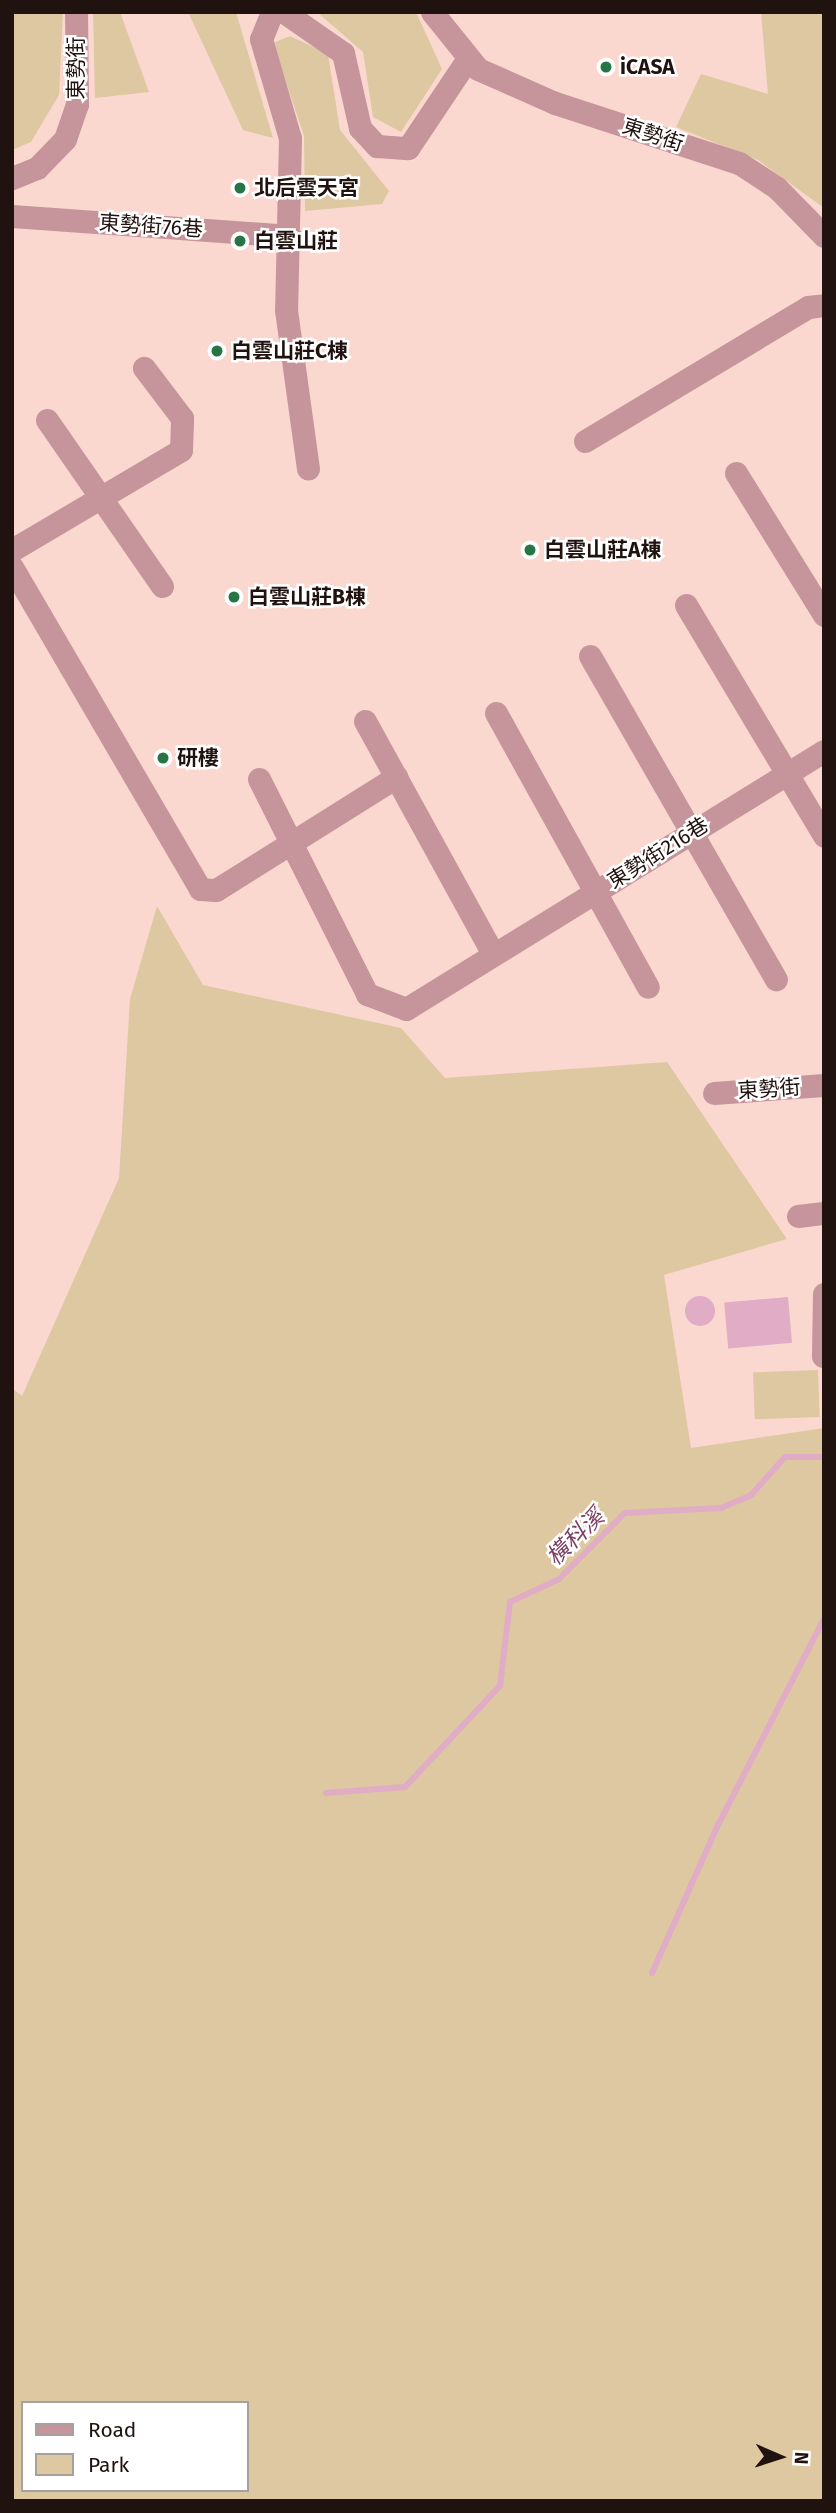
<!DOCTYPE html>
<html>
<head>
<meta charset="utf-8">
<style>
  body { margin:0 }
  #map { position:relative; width:836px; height:2513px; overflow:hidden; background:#fad8d0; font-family:"Fira Sans","Noto Sans TC",sans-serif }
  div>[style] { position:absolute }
  .green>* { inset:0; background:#dec8a1; transform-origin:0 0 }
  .water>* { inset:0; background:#e0acc6; transform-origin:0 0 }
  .round { border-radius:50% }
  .stream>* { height:6px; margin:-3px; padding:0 3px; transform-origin:3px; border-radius:3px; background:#e0acc6 }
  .minor>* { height:23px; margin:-11.5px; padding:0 11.5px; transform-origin:11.5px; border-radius:11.5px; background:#c5959b }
  .dots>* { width:19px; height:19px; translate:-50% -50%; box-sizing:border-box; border:4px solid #fff; border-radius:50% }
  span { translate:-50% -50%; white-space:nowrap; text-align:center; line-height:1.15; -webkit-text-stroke:5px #fff; paint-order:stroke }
  .poi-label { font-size:21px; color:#20120f; font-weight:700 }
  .left { translate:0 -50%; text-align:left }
  .street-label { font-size:21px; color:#20120f }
  .water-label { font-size:23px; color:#7e3e63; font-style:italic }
  .frame { position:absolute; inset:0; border:14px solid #20120f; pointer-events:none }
  .legend { position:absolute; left:21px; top:2401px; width:228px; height:91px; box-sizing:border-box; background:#fff; border:2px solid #a6a09f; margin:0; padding:9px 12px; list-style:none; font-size:21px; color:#20120f }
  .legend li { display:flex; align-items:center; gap:14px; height:35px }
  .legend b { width:35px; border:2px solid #a6a09f }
  .north { position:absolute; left:745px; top:2422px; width:70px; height:70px; -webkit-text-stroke:5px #fff; paint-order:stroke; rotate:93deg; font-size:19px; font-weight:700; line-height:28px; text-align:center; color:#20120f }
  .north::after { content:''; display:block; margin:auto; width:24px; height:32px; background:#20120f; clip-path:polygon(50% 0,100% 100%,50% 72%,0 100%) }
</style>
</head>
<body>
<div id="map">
  <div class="green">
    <i style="clip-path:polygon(12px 12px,63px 12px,59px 95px,31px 142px,12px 150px)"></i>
    <i style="clip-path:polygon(93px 12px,120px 12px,149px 92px,95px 98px)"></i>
    <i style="clip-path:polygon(188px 12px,236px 12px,273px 138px,243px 130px)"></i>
    <i style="clip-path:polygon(317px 12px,416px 12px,442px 69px,401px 132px,373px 117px,363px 52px)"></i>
    <i style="clip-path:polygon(761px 12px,824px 12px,824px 208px,758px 160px,676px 127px,701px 74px,768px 94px)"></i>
    <i style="clip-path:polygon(290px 36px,328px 54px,340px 130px,389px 191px,382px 204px,305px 211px,304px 136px,273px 43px)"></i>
    <i style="clip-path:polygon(evenodd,157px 906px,203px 985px,401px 1028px,445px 1078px,667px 1062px,787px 1239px,664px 1275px,691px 1448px,824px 1428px,824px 2501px,12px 2501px,12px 1388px,22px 1396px,119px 1178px,130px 999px,157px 906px,23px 2403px,247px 2403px,247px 2490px,23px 2490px,23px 2403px)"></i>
    <i style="left:818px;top:1370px;width:47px;height:65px;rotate:88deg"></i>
  </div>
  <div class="water">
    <i class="round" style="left:685px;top:1296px;width:30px;height:30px"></i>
    <i style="left:788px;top:1297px;width:46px;height:64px;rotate:85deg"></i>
  </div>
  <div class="stream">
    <i style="left:326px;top:1793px;width:79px;rotate:-4.3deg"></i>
    <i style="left:405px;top:1787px;width:139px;rotate:-46.8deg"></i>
    <i style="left:500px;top:1686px;width:85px;rotate:-83.2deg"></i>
    <i style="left:510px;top:1602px;width:54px;rotate:-25.1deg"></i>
    <i style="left:559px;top:1579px;width:93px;rotate:-45deg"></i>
    <i style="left:625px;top:1513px;width:96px;rotate:-3deg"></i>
    <i style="left:721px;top:1508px;width:33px;rotate:-23deg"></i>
    <i style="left:751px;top:1495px;width:51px;rotate:-48.2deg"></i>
    <i style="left:785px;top:1457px;width:39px"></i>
    <i style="left:652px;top:1973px;width:162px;rotate:-66deg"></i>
    <i style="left:718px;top:1825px;width:232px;rotate:-62.8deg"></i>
  </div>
  <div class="minor">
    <i style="left:272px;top:12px;width:29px;rotate:112deg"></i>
    <i style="left:261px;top:39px;width:103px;rotate:73.7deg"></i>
    <i style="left:290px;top:138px;width:172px;rotate:91.3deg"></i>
    <i style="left:286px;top:310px;width:160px;rotate:82.1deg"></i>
    <i style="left:284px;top:12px;width:72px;rotate:34.8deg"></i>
    <i style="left:343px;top:53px;width:77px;rotate:77.2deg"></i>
    <i style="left:360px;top:128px;width:25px;rotate:47deg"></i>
    <i style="left:377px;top:146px;width:31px;rotate:4deg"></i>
    <i style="left:408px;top:148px;width:106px;rotate:-56.2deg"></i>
    <i style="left:432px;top:12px;width:73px;rotate:51.1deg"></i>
    <i style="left:478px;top:69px;width:84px;rotate:23.8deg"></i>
    <i style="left:555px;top:103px;width:194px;rotate:18.1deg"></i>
    <i style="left:739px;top:163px;width:45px;rotate:33.3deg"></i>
    <i style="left:777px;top:188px;width:67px;rotate:45.6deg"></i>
    <i style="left:12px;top:178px;width:27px;rotate:-22deg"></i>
    <i style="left:37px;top:168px;width:40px;rotate:-46deg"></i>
    <i style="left:65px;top:139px;width:37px;rotate:-71deg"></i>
    <i style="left:77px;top:104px;width:92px;rotate:-90.6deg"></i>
    <i style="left:12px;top:216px;width:279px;rotate:4.1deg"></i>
    <i style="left:47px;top:420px;width:202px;rotate:55.3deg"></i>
    <i style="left:585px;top:441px;width:260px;rotate:-31deg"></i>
    <i style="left:808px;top:307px;width:16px;rotate:-7deg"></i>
    <i style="left:736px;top:473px;width:167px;rotate:58.2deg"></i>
    <i style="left:12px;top:550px;width:196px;rotate:-30.6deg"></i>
    <i style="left:181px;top:450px;width:32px;rotate:-88deg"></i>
    <i style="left:182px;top:418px;width:63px;rotate:-127.2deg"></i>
    <i style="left:12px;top:567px;width:373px;rotate:59.7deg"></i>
    <i style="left:200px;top:889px;width:16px;rotate:4deg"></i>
    <i style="left:216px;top:890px;width:213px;rotate:-32.1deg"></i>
    <i style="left:686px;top:605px;width:269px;rotate:59.1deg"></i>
    <i style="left:590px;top:656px;width:373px;rotate:60.1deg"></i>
    <i style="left:496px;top:713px;width:313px;rotate:61deg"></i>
    <i style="left:365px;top:721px;width:266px;rotate:61.2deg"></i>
    <i style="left:259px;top:779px;width:241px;rotate:63.3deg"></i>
    <i style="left:367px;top:994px;width:42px;rotate:21deg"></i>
    <i style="left:406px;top:1009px;width:491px;rotate:-31.7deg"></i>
    <i style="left:714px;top:1093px;width:110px;rotate:-4.2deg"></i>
    <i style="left:798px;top:1216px;width:26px;rotate:-7deg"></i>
    <i style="left:823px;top:1356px;width:62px;rotate:-89.1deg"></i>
  </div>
  <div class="dots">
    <i style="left:606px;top:67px;background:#277545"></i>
    <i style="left:240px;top:188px;background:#277545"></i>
    <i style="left:240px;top:241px;background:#277545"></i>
    <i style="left:217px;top:351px;background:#277545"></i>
    <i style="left:530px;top:550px;background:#277545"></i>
    <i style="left:234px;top:597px;background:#277545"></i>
    <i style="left:163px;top:758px;background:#277545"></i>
  </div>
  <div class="poi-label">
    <span class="left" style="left:620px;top:67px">iCASA</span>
    <span class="left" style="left:254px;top:188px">北后雲天宮</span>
    <span class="left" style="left:254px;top:241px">白雲山莊</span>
    <span class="left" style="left:231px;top:351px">白雲山莊C棟</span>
    <span class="left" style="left:544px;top:550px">白雲山莊A棟</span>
    <span class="left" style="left:248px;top:597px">白雲山莊B棟</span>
    <span class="left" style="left:177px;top:758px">研樓</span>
  </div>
  <div class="street-label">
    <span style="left:76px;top:68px;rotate:-90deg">東勢街</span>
    <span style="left:653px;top:135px;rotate:18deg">東勢街</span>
    <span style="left:151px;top:226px;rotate:4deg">東勢街76巷</span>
    <span style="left:658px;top:853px;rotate:-32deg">東勢街216巷</span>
    <span style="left:769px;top:1089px;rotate:-4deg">東勢街</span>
  </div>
  <div class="water-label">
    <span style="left:575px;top:1537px;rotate:-44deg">橫科溪</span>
  </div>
  <div class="frame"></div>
  <ul class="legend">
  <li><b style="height:9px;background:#c5959b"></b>Road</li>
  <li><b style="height:19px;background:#dec8a1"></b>Park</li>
  </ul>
  <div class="north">N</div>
</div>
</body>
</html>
